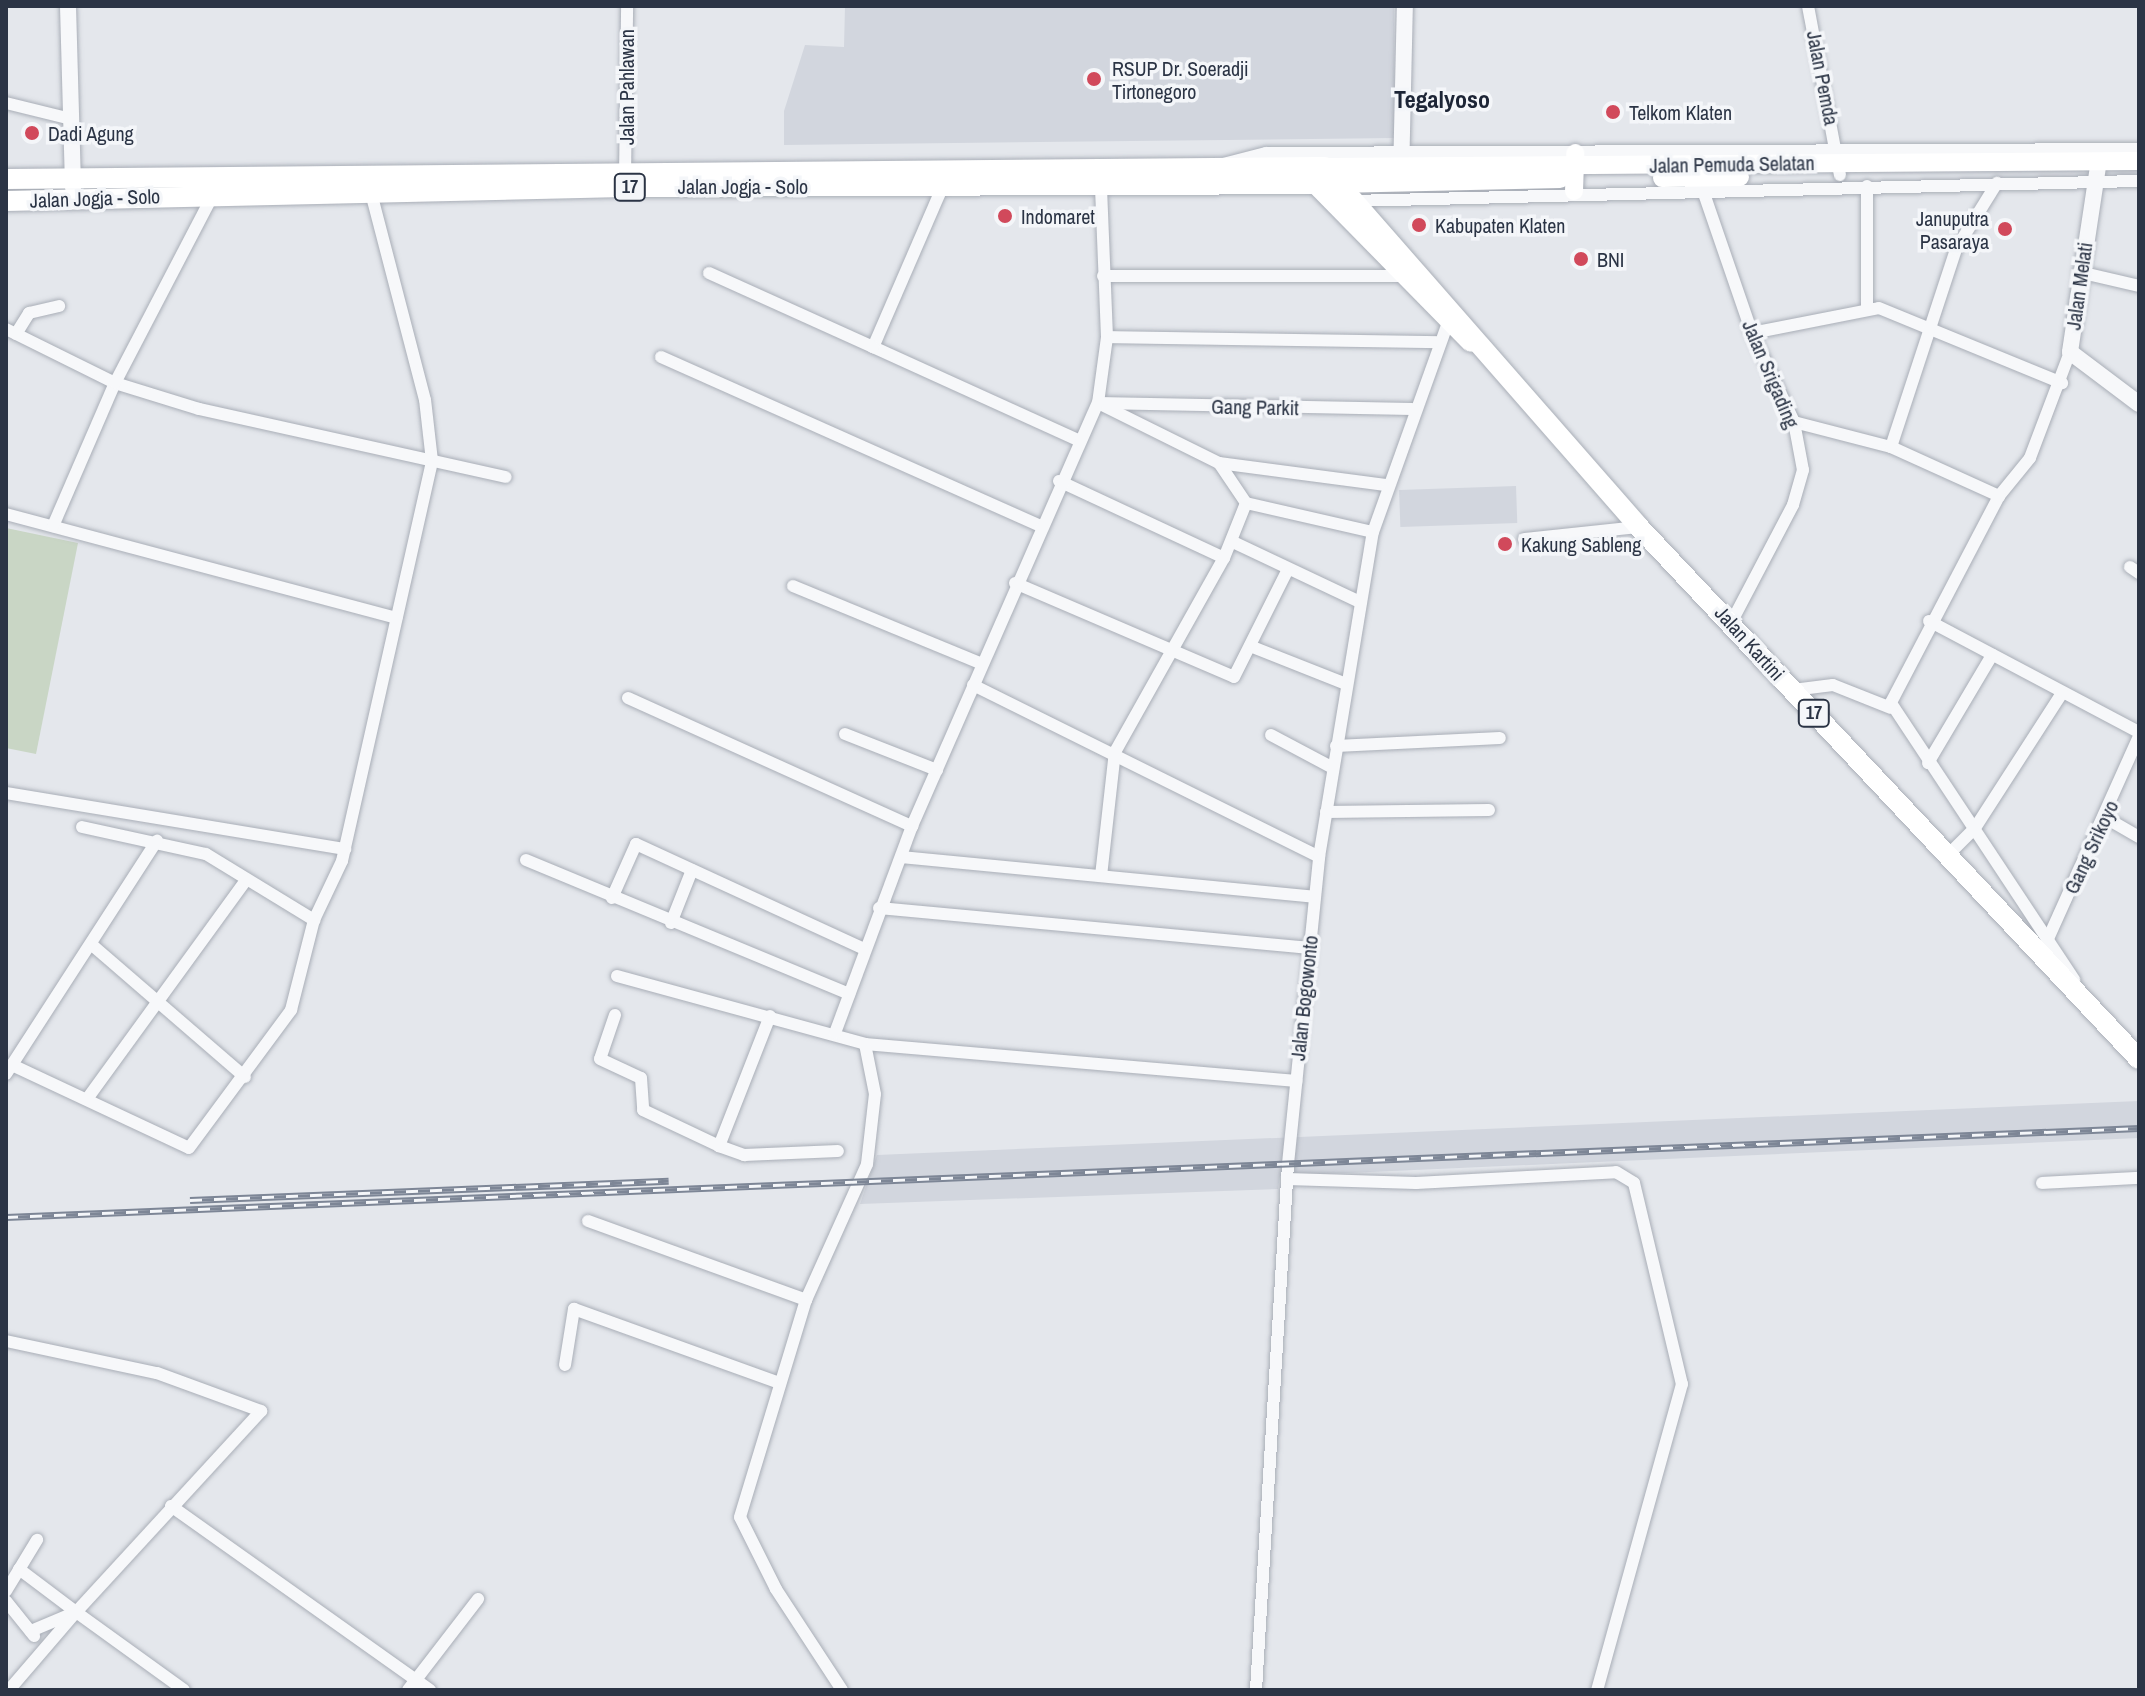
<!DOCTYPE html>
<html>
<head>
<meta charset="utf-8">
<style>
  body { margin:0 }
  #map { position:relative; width:2145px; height:1696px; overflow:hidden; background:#e4e7ec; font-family:"Archivo Narrow",sans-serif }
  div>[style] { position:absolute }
  .built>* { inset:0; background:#d2d6de; transform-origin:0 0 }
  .green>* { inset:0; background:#c9d6c5 }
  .roads { filter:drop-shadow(0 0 2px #a9aeb7) drop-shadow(0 0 2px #a9aeb7) }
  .minor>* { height:12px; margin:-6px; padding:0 6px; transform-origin:6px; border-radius:6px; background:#f7f8fa }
  .tertiary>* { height:16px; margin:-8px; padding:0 8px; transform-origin:8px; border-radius:8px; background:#f7f8fa }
  .secondary>* { height:18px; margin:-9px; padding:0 9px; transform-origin:9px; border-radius:9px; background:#fff }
  .trunk>* { height:20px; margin:-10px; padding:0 10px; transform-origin:10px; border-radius:10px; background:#fff }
  .rail>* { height:7px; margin-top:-3.5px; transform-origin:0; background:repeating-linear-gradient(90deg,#f4f6f9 0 12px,#7d8696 0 24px); box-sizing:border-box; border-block:2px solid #7d8696 }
  .dots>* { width:22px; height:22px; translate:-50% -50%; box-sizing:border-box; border:4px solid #f4f6f9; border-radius:50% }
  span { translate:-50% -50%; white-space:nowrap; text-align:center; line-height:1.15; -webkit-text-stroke:7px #f4f6f9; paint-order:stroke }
  .shield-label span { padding:2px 6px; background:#f4f6f9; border:2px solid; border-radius:6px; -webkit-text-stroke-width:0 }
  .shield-label { font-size:18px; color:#2b3445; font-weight:700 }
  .poi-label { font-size:20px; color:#2b3445 }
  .left { translate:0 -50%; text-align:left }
  .right { translate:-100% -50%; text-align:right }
  .street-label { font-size:20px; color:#2b3445 }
  .quarter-label { font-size:24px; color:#1d2536; font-weight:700 }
  .frame { position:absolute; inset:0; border:8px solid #2b3445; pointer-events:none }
</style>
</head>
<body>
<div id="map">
  <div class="built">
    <i style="clip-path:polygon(845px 6px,1394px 6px,1395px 138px,784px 145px,784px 111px,805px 45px,844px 47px)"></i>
    <i style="left:1516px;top:486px;width:37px;height:117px;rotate:88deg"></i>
    <i style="clip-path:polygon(2139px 1101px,2139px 1138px,1280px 1176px,1278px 1189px,860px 1204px,877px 1155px)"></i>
  </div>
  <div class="green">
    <i style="clip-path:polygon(6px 528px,78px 543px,36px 754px,6px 748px)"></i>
  </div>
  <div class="roads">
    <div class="minor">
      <i style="left:1808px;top:6px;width:172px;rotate:79.3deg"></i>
      <i style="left:6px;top:103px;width:67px;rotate:13.8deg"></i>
      <i style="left:1223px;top:164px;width:44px;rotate:-14.3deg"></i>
      <i style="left:1266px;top:153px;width:873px;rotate:-0.26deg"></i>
      <i style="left:625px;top:179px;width:173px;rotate:-89.3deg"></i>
      <i style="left:945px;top:181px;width:181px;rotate:113.4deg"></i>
      <i style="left:873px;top:347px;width:225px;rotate:24.4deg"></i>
      <i style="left:1700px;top:182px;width:160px;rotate:71deg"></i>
      <i style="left:1752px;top:333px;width:98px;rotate:64.7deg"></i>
      <i style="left:1794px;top:422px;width:49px;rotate:79.4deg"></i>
      <i style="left:1803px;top:470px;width:36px;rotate:106deg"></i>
      <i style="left:1793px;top:505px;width:133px;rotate:117.7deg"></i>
      <i style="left:1352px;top:201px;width:787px;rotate:-1.46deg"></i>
      <i style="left:2079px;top:272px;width:62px;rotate:13.1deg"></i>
      <i style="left:709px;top:273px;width:180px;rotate:24.3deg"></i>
      <i style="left:1103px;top:276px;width:296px"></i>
      <i style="left:1867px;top:309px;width:123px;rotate:-90deg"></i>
      <i style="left:6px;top:329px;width:122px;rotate:26.4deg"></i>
      <i style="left:115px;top:383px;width:88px;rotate:17.2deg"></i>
      <i style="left:199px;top:409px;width:314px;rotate:12.5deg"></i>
      <i style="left:1752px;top:333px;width:129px;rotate:-11.1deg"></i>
      <i style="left:1879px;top:308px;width:198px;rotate:22.3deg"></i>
      <i style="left:16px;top:334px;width:25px;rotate:-58deg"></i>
      <i style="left:29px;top:313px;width:31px;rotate:-13deg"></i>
      <i style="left:1107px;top:337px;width:329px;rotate:0.9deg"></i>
      <i style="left:2070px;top:352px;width:113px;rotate:110.7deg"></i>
      <i style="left:2030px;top:458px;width:49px;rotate:129.2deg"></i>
      <i style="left:1999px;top:496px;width:233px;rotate:117.6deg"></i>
      <i style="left:1891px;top:703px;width:332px;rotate:56.5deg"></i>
      <i style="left:661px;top:357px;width:415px;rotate:24deg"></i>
      <i style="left:1098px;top:403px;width:314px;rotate:1.1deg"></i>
      <i style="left:1104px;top:406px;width:128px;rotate:26.4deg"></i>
      <i style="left:1219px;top:463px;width:168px;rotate:7.5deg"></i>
      <i style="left:1794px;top:422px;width:100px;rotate:14.5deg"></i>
      <i style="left:1891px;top:447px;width:119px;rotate:24.4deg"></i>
      <i style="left:1891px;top:447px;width:208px;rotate:-71.8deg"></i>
      <i style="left:1956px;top:249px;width:78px;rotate:-58.2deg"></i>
      <i style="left:1059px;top:481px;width:182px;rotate:25deg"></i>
      <i style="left:1246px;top:503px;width:130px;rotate:12.9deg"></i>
      <i style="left:6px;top:514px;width:404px;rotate:14.9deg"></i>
      <i style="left:53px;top:526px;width:156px;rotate:-66.6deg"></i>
      <i style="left:115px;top:383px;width:214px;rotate:-62.5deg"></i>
      <i style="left:1524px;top:539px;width:116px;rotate:-6deg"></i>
      <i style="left:1233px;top:542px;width:138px;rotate:25.3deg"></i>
      <i style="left:2130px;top:567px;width:11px;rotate:34deg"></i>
      <i style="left:1015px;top:583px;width:238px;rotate:23.2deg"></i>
      <i style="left:1234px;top:677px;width:119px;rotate:-63.4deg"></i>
      <i style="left:793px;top:586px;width:204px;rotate:22.4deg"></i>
      <i style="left:1929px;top:621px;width:238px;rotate:27.9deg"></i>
      <i style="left:1250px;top:646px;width:103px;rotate:21.6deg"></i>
      <i style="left:973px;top:685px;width:386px;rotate:26.4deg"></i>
      <i style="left:1793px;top:690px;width:40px;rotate:-7.1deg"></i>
      <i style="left:1833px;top:685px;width:62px;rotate:21.6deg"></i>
      <i style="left:628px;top:698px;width:312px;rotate:24.3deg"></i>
      <i style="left:845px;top:734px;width:99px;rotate:21.4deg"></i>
      <i style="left:1271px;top:735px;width:70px;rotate:28deg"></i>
      <i style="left:1336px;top:746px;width:164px;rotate:-2.8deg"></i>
      <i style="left:1928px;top:763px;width:126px;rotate:-59.3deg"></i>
      <i style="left:6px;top:793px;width:344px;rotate:9.4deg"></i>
      <i style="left:1326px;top:812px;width:163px;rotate:-0.7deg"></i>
      <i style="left:2106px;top:818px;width:38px;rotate:30deg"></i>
      <i style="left:82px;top:827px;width:127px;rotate:12.3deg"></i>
      <i style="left:206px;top:854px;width:127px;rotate:31.4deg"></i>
      <i style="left:901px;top:857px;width:415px;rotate:5.5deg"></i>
      <i style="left:1946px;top:857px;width:41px;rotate:-45deg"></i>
      <i style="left:1975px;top:828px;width:161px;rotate:-57.2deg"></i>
      <i style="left:526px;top:860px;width:350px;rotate:22.5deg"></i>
      <i style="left:1101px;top:876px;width:125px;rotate:-83.6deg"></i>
      <i style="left:1115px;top:752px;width:223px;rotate:-60.7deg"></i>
      <i style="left:1224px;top:558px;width:59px;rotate:-68.2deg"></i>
      <i style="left:1246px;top:503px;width:48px;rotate:-124deg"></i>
      <i style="left:612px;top:898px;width:59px;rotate:-66deg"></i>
      <i style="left:636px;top:844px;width:251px;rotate:24.7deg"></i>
      <i style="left:879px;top:908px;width:433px;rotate:5.3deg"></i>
      <i style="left:671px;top:923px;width:57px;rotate:-68.4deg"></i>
      <i style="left:2047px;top:941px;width:225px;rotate:-65.8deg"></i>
      <i style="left:92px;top:945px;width:202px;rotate:40.8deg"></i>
      <i style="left:617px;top:976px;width:257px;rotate:15.3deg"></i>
      <i style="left:865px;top:1044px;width:433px;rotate:4.9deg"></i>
      <i style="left:615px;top:1015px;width:46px;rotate:108.8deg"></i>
      <i style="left:600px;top:1059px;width:45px;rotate:24.9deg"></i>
      <i style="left:641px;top:1078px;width:32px;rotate:86deg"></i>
      <i style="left:643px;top:1110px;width:84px;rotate:25.3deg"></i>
      <i style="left:770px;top:1016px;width:140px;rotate:111.4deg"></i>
      <i style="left:719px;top:1146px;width:27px;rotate:20deg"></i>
      <i style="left:744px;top:1155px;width:94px;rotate:-2.4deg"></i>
      <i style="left:835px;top:1033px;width:221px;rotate:-69.6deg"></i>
      <i style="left:912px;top:826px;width:462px;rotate:-66.3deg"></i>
      <i style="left:1098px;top:403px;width:67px;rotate:-82.2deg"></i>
      <i style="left:1107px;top:337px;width:150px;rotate:-92.3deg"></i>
      <i style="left:12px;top:1065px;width:195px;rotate:25.1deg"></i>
      <i style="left:189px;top:1148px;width:172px;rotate:-53.5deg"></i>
      <i style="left:291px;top:1010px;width:93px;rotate:-75.7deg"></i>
      <i style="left:314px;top:920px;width:65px;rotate:-64.6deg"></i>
      <i style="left:342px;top:861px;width:410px;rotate:-77.3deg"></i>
      <i style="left:432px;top:461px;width:61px;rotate:-96.5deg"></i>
      <i style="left:425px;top:400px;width:215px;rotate:-104.6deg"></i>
      <i style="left:6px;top:1074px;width:278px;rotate:-57.1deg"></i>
      <i style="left:87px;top:1099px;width:271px;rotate:-54deg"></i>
      <i style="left:1287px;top:1179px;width:129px;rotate:1.8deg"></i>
      <i style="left:1416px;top:1183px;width:200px;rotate:-3.1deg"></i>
      <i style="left:1616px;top:1172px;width:21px;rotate:31deg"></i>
      <i style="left:1634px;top:1183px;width:207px;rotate:76.6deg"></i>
      <i style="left:1682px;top:1384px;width:318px;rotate:105.5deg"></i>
      <i style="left:2042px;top:1183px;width:97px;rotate:-3deg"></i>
      <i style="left:588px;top:1221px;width:232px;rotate:19.9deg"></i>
      <i style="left:6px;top:1341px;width:154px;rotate:12deg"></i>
      <i style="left:157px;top:1373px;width:111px;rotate:20.1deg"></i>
      <i style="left:261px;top:1411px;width:273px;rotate:132.6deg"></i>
      <i style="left:76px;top:1612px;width:49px;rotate:157.1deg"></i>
      <i style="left:565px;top:1365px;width:57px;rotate:-80.9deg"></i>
      <i style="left:574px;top:1309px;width:218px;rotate:19.8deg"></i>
      <i style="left:171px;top:1506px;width:318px;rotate:35.4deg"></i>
      <i style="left:19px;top:1569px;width:71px;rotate:37deg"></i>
      <i style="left:6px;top:1591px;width:60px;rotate:-58.7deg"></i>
      <i style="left:6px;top:1601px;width:45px;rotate:51.3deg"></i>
      <i style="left:9px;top:1690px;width:103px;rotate:-49.3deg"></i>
      <i style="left:76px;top:1612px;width:133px;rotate:35.8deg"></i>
      <i style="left:408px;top:1690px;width:115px;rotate:-52.4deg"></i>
      <i style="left:842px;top:1690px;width:121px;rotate:-123.2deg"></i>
      <i style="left:776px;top:1589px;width:80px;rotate:-116.6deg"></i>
      <i style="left:740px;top:1517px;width:227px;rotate:-73.1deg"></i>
      <i style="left:806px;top:1300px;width:149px;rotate:-65.8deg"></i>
      <i style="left:867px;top:1164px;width:70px;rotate:-83.5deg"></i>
      <i style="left:875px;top:1094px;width:51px;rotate:-101.3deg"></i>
      <i style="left:1256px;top:1690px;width:527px;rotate:-86.52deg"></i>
      <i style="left:1288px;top:1164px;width:309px;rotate:-84.2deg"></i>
      <i style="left:1319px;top:857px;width:329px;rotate:-80.6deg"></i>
      <i style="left:1373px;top:532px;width:223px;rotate:-70.3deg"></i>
    </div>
    <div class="tertiary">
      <i style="left:68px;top:6px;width:182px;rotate:88.4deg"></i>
      <i style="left:2099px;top:160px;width:194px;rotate:98.6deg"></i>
      <i style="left:2070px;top:352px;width:86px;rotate:37deg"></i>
      <i style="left:1401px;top:176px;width:170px;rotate:-88.7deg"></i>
    </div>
    <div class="secondary">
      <i style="left:1324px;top:167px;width:815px;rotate:-0.42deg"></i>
      <i style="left:1662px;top:178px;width:78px;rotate:-0.7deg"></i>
      <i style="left:1336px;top:184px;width:224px;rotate:-1.3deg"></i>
      <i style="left:1574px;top:191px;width:38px;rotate:-88deg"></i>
    </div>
    <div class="trunk">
      <i style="left:1309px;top:177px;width:231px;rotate:45.5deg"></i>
      <i style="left:6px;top:179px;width:1318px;rotate:-0.52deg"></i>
      <i style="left:1324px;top:167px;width:478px;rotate:48.8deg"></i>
      <i style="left:1639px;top:527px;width:730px;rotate:46.78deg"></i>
      <i style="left:6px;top:201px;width:618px;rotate:-1.3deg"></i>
      <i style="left:624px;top:187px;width:712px;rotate:-0.24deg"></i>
    </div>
  </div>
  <div class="rail">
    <i style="left:190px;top:1200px;width:479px;rotate:-2.3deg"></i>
    <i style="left:6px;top:1217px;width:2135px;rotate:-2.39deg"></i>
  </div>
  <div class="dots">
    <i style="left:1094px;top:79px;background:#d1495b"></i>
    <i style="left:1613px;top:112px;background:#d1495b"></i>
    <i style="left:32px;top:133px;background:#d1495b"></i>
    <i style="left:1005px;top:216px;background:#d1495b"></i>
    <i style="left:1419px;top:225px;background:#d1495b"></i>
    <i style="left:2005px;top:229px;background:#d1495b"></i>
    <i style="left:1581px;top:259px;background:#d1495b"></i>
    <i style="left:1505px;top:544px;background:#d1495b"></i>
  </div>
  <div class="shield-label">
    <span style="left:630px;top:187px">17</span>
    <span style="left:1814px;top:713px">17</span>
  </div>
  <div class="poi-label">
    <span class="left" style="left:1112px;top:80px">RSUP Dr. Soeradji<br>Tirtonegoro</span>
    <span class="left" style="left:1629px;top:112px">Telkom Klaten</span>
    <span class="left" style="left:48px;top:133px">Dadi Agung</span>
    <span class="left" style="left:1021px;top:216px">Indomaret</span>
    <span class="right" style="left:1989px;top:230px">Januputra<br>Pasaraya</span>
    <span class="left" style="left:1435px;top:225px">Kabupaten Klaten</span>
    <span class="left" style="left:1597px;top:259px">BNI</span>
    <span class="left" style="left:1521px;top:544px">Kakung Sableng</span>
  </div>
  <div class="street-label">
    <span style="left:1823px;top:78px;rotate:79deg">Jalan Pemda</span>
    <span style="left:626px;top:87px;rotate:-90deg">Jalan Pahlawan</span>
    <span style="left:1732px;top:164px;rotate:-1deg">Jalan Pemuda Selatan</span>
    <span style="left:743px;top:186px">Jalan Jogja - Solo</span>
    <span style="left:95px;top:198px;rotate:-2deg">Jalan Jogja - Solo</span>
    <span style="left:2079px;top:286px;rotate:-82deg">Jalan Melati</span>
    <span style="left:1771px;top:374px;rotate:67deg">Jalan Srigading</span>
    <span style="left:1255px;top:407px;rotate:1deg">Gang Parkit</span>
    <span style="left:1750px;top:643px;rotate:48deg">Jalan Kartini</span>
    <span style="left:2091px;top:847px;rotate:-65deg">Gang Srikoyo</span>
    <span style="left:1304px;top:998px;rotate:-84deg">Jalan Bogowonto</span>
  </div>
  <div class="quarter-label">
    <span style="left:1442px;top:100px">Tegalyoso</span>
  </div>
  <div class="frame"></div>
</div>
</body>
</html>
